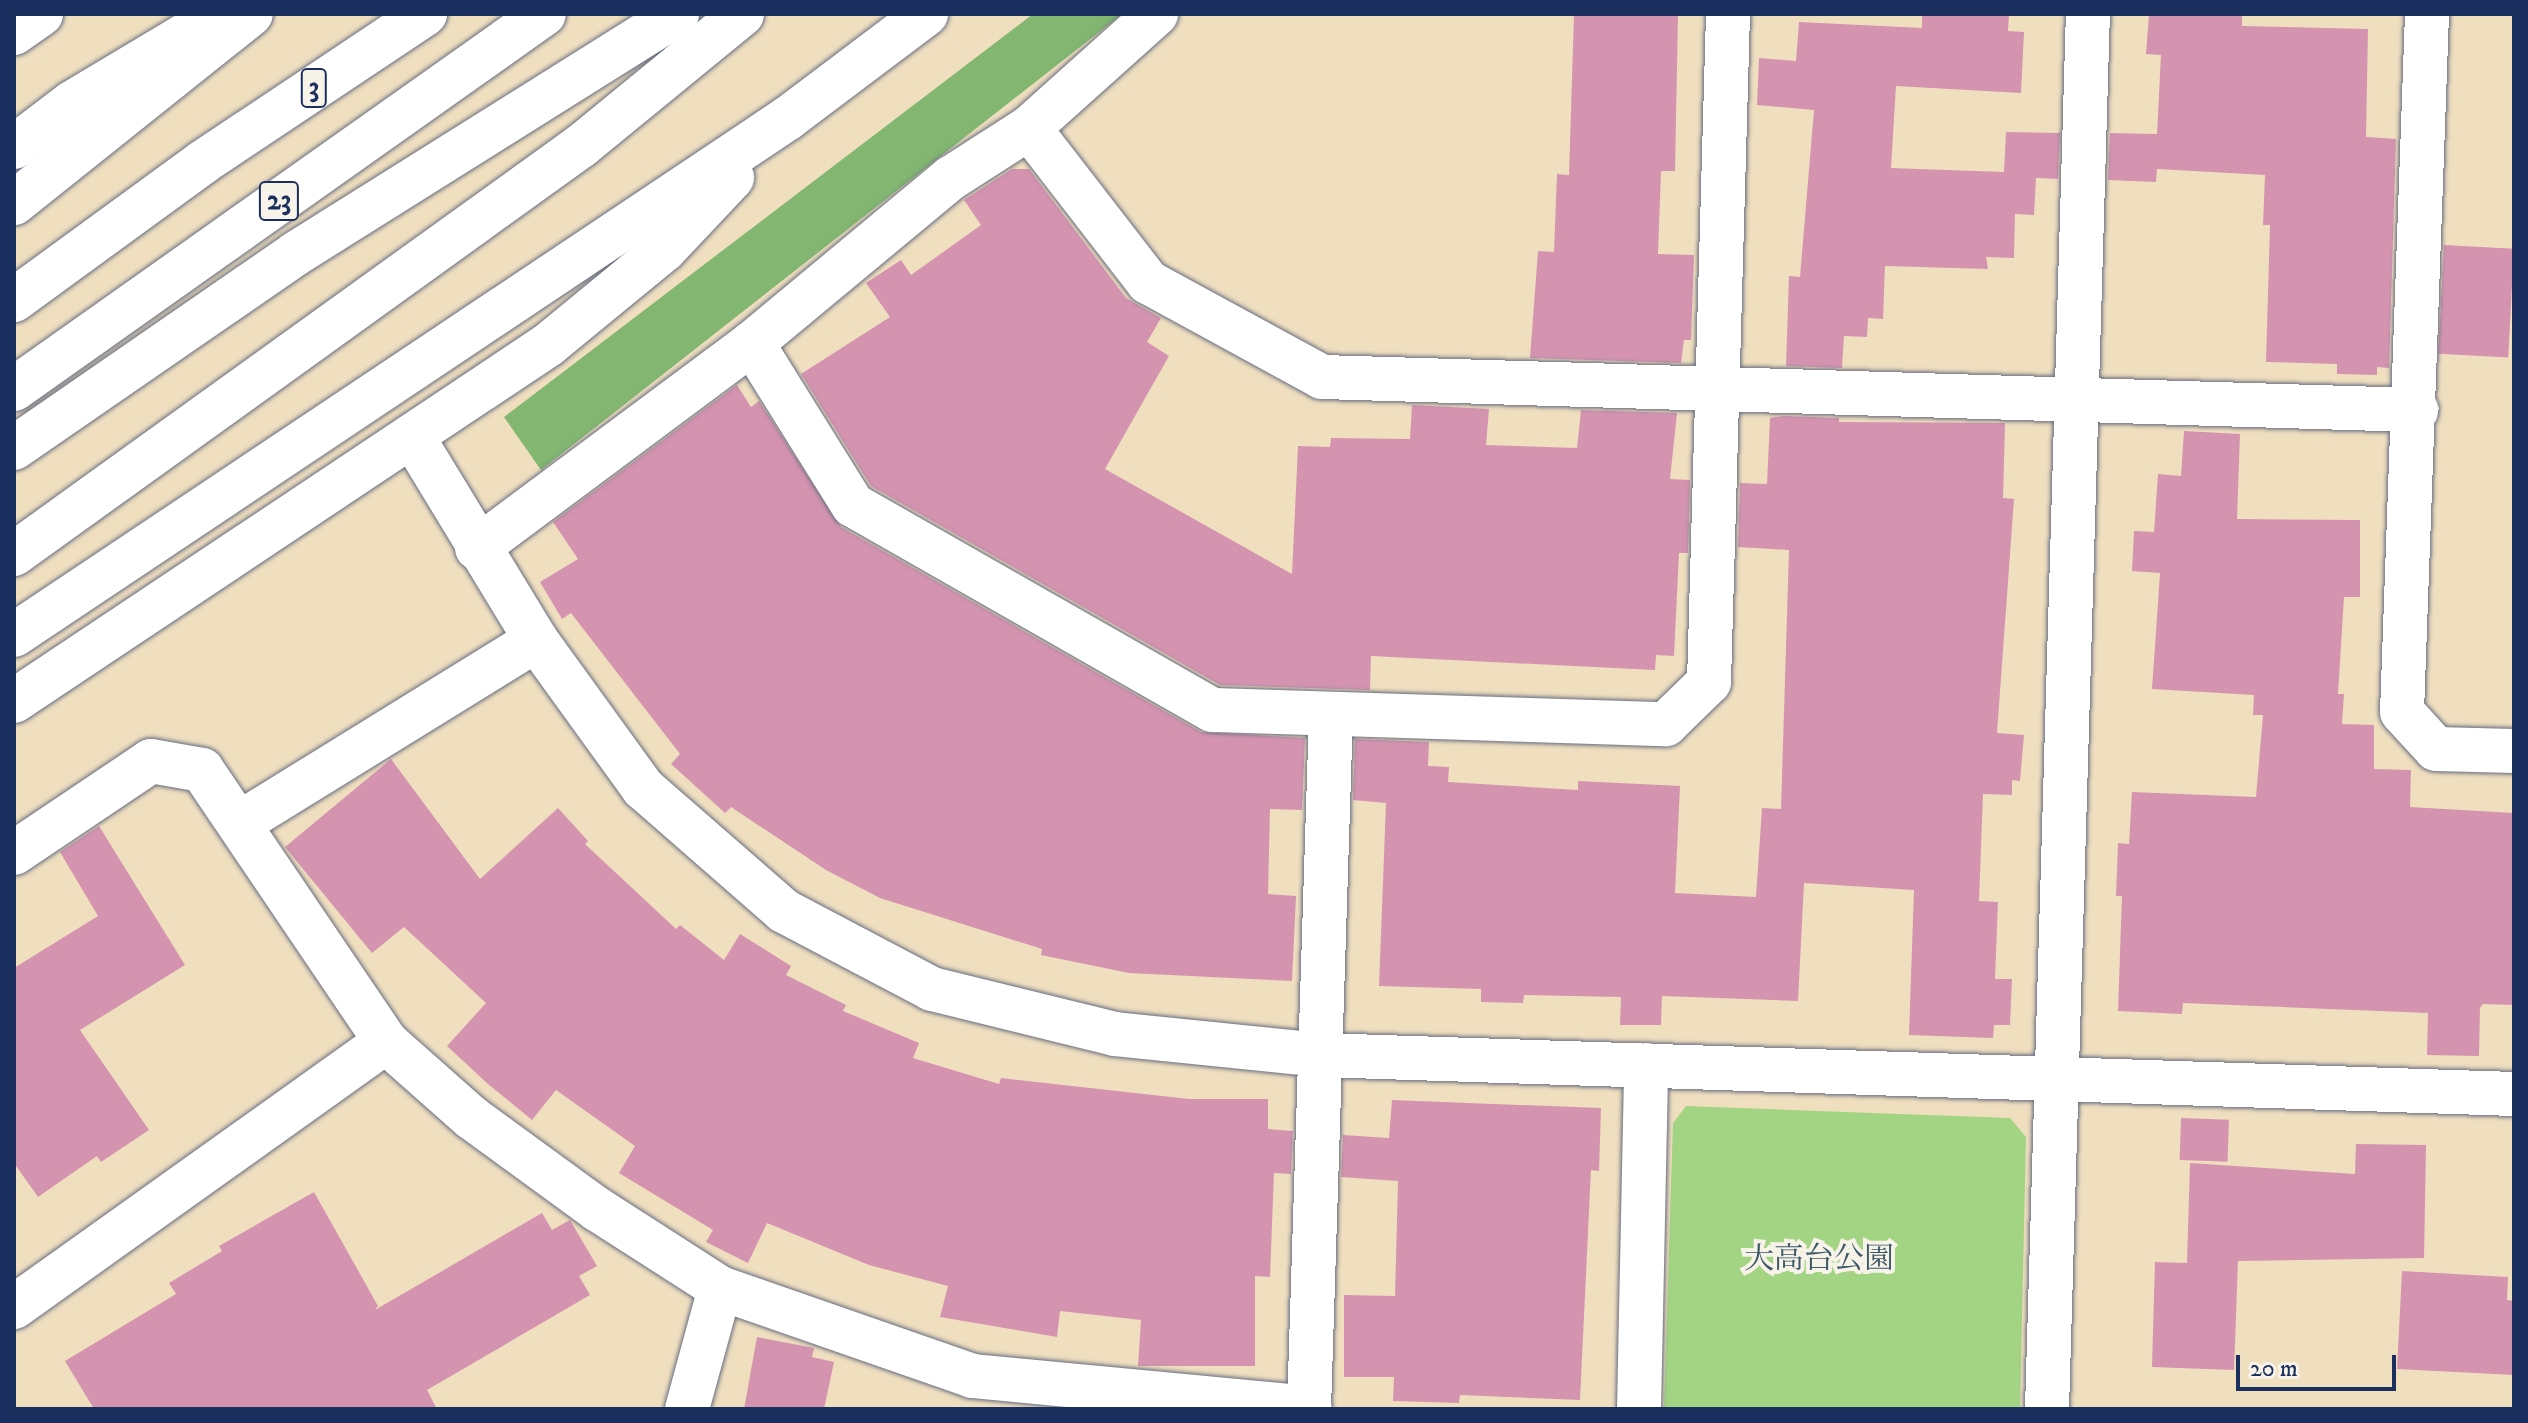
<!DOCTYPE html>
<html>
<head>
<meta charset="utf-8">
<style>
  body { margin:0 }
  #map { position:relative; width:2528px; height:1423px; overflow:hidden; background:#f0dfbf; font-family:"IM FELL DW Pica","Noto Serif JP",serif }
  div>[style] { position:absolute }
  .green>* { inset:0; background:#a3d483 }
  .forest>* { inset:0; background:#82b671 }
  .building>* { inset:0; background:#d494b0; transform-origin:0 0 }
  .roads { filter:drop-shadow(0 0 2px #666d80) drop-shadow(0 0 2px #666d80) }
  .minor>* { height:44px; margin:-22px; padding:0 22px; transform-origin:22px; border-radius:22px; background:#fff }
  .tertiary>* { height:44px; margin:-22px; padding:0 22px; transform-origin:22px; border-radius:22px; background:#fff }
  .trunk>* { height:44px; margin:-22px; padding:0 22px; transform-origin:22px; border-radius:22px; background:#fff }
  .motorway>* { height:44px; margin:-22px; padding:0 22px; transform-origin:22px; border-radius:22px; background:#fff }
  span { translate:-50% -50%; white-space:nowrap; text-align:center; line-height:1.15; -webkit-text-stroke:8px #f7f3e8; paint-order:stroke }
  .shield-label span { padding:2px 6px; background:#f7f3e8; border:2px solid; border-radius:6px; -webkit-text-stroke-width:0 }
  .shield-label { font-size:28px; color:#1b2f5e; font-weight:700 }
  .park-label { font-size:30px; color:#3d5867 }
  .frame { position:absolute; inset:0; border:16px solid #1b2f5e; pointer-events:none }
  .scale { position:absolute; left:2236px; top:1355px; width:160px; height:36px; box-sizing:border-box; border:4px solid #1b2f5e; border-top:0; padding-left:10px; font-size:24px; line-height:28px; white-space:nowrap; color:#1b2f5e; -webkit-text-stroke:6px #f7f3e8; paint-order:stroke }
</style>
</head>
<body>
<div id="map">
  <div class="green">
    <i style="clip-path:polygon(1686px 1106px,2010px 1118px,2026px 1137px,2020px 1409px,1664px 1409px,1673px 1123px)"></i>
  </div>
  <div class="forest">
    <i style="clip-path:polygon(1033px 14px,1122px 14px,541px 470px,504px 417px)"></i>
  </div>
  <div class="building">
    <i style="clip-path:polygon(1574px 14px,1678px 14px,1675px 171px,1661px 171px,1658px 254px,1694px 255px,1691px 340px,1684px 340px,1681px 363px,1530px 358px,1538px 251px,1554px 252px,1557px 174px,1569px 175px)"></i>
    <i style="clip-path:polygon(1922px 14px,2009px 14px,2008px 31px,2024px 32px,2021px 93px,1896px 86px,1891px 168px,2004px 172px,2006px 132px,2060px 133px,2058px 179px,2036px 178px,2034px 215px,2015px 214px,2014px 258px,1986px 257px,1988px 269px,1885px 266px,1883px 319px,1868px 318px,1867px 337px,1844px 336px,1842px 368px,1786px 366px,1789px 276px,1800px 277px,1814px 110px,1757px 105px,1759px 58px,1796px 61px,1799px 22px,1922px 28px)"></i>
    <i style="clip-path:polygon(2149px 14px,2242px 14px,2242px 26px,2368px 29px,2366px 137px,2396px 139px,2389px 368px,2377px 367px,2377px 375px,2337px 374px,2337px 364px,2266px 362px,2270px 225px,2263px 225px,2265px 175px,2157px 169px,2156px 182px,2108px 180px,2110px 133px,2157px 134px,2161px 55px,2146px 54px)"></i>
    <i style="clip-path:polygon(1012px 169px,1029px 169px,1126px 298px,1161px 318px,1147px 342px,1169px 356px,1105px 469px,1292px 574px,1298px 446px,1330px 447px,1331px 438px,1410px 439px,1412px 405px,1489px 409px,1486px 445px,1577px 448px,1581px 410px,1677px 413px,1670px 479px,1690px 480px,1688px 553px,1679px 553px,1674px 656px,1656px 655px,1655px 670px,1371px 656px,1370px 690px,1220px 685px,871px 486px,801px 374px,890px 317px,866px 283px,901px 260px,911px 275px,981px 225px,964px 200px)"></i>
    <i style="left:2444px;top:245px;width:70px;height:109px;rotate:3deg"></i>
    <i style="clip-path:polygon(737px 385px,751px 407px,759px 401px,841px 527px,1201px 732px,1305px 738px,1302px 810px,1270px 809px,1268px 894px,1296px 896px,1292px 981px,1129px 973px,1041px 955px,1042px 949px,880px 898px,826px 870px,731px 807px,725px 813px,671px 764px,680px 754px,571px 613px,562px 619px,540px 582px,578px 559px,553px 522px)"></i>
    <i style="clip-path:polygon(1784px 416px,1839px 418px,1839px 422px,2005px 423px,2003px 498px,2014px 499px,1997px 733px,2024px 735px,2020px 781px,2012px 780px,2012px 795px,1983px 794px,1979px 901px,1998px 902px,1995px 979px,2012px 979px,2010px 1025px,1994px 1025px,1993px 1038px,1909px 1035px,1914px 890px,1804px 883px,1798px 1001px,1662px 996px,1661px 1025px,1620px 1025px,1621px 997px,1524px 995px,1523px 1003px,1481px 1002px,1481px 989px,1379px 986px,1386px 803px,1353px 800px,1355px 739px,1429px 742px,1428px 766px,1449px 767px,1448px 782px,1578px 790px,1578px 781px,1680px 786px,1675px 893px,1756px 897px,1762px 808px,1781px 809px,1789px 550px,1738px 547px,1740px 483px,1767px 484px,1770px 418px)"></i>
    <i style="clip-path:polygon(2184px 431px,2240px 434px,2237px 519px,2360px 520px,2360px 597px,2344px 597px,2338px 694px,2344px 694px,2342px 724px,2374px 725px,2374px 769px,2411px 770px,2410px 807px,2514px 813px,2514px 1005px,2483px 1004px,2480px 1008px,2479px 1056px,2427px 1055px,2428px 1013px,2183px 1003px,2182px 1014px,2118px 1011px,2122px 896px,2116px 896px,2118px 843px,2129px 844px,2132px 792px,2256px 797px,2263px 715px,2253px 715px,2254px 695px,2152px 689px,2160px 573px,2132px 571px,2134px 531px,2154px 532px,2158px 474px,2181px 476px)"></i>
    <i style="clip-path:polygon(391px 759px,480px 879px,558px 808px,588px 841px,585px 844px,676px 929px,680px 925px,724px 960px,740px 934px,791px 966px,786px 975px,846px 1005px,843px 1011px,919px 1043px,913px 1058px,999px 1084px,1001px 1078px,1189px 1099px,1268px 1099px,1268px 1129px,1293px 1131px,1291px 1174px,1274px 1173px,1270px 1277px,1255px 1276px,1255px 1366px,1138px 1366px,1141px 1320px,1060px 1311px,1057px 1337px,940px 1317px,948px 1286px,869px 1265px,767px 1223px,748px 1263px,706px 1242px,713px 1230px,619px 1173px,635px 1146px,556px 1090px,532px 1120px,488px 1084px,447px 1046px,486px 1003px,404px 927px,372px 953px,285px 847px)"></i>
    <i style="clip-path:polygon(99px 826px,185px 965px,80px 1030px,149px 1130px,101px 1162px,97px 1156px,38px 1197px,14px 1163px,14px 968px,98px 916px,60px 852px)"></i>
    <i style="clip-path:polygon(1392px 1100px,1601px 1108px,1599px 1171px,1591px 1170px,1580px 1400px,1460px 1395px,1459px 1403px,1393px 1401px,1394px 1377px,1344px 1377px,1344px 1295px,1395px 1296px,1398px 1181px,1341px 1177px,1343px 1135px,1389px 1138px)"></i>
    <i style="left:2181px;top:1118px;width:48px;height:42px;rotate:2deg"></i>
    <i style="clip-path:polygon(2356px 1144px,2426px 1145px,2424px 1258px,2238px 1261px,2234px 1370px,2152px 1367px,2155px 1262px,2187px 1263px,2190px 1163px,2355px 1174px)"></i>
    <i style="clip-path:polygon(314px 1192px,378px 1306px,375px 1310px,542px 1213px,552px 1230px,570px 1220px,597px 1266px,579px 1276px,590px 1295px,427px 1390px,437px 1409px,94px 1409px,65px 1361px,176px 1294px,169px 1283px,222px 1251px,219px 1246px)"></i>
    <i style="clip-path:polygon(2402px 1271px,2508px 1277px,2507px 1300px,2514px 1301px,2514px 1375px,2397px 1369px)"></i>
    <i style="clip-path:polygon(757px 1337px,814px 1348px,812px 1357px,834px 1362px,824px 1409px,744px 1409px)"></i>
  </div>
  <div class="roads">
    <div class="minor">
      <i style="left:2427px;top:14px;width:698px;rotate:92.05deg"></i>
      <i style="left:2402px;top:712px;width:50px;rotate:47.4deg"></i>
      <i style="left:2436px;top:749px;width:78px;rotate:1.5deg"></i>
      <i style="left:1029px;top:128px;width:195px;rotate:52.3deg"></i>
      <i style="left:1148px;top:282px;width:198px;rotate:28.6deg"></i>
      <i style="left:1322px;top:377px;width:1095px;rotate:1.73deg"></i>
      <i style="left:752px;top:343px;width:191px;rotate:58.1deg"></i>
      <i style="left:853px;top:505px;width:414px;rotate:29.7deg"></i>
      <i style="left:1213px;top:710px;width:453px;rotate:1.8deg"></i>
      <i style="left:1666px;top:724px;width:60px;rotate:-44.3deg"></i>
      <i style="left:1709px;top:682px;width:668px;rotate:-88.37deg"></i>
      <i style="left:477px;top:548px;width:343px;rotate:-36.7deg"></i>
      <i style="left:752px;top:343px;width:259px;rotate:-39.7deg"></i>
      <i style="left:951px;top:178px;width:93px;rotate:-32.7deg"></i>
      <i style="left:1029px;top:128px;width:171px;rotate:-41.9deg"></i>
      <i style="left:14px;top:635px;width:931px;rotate:-33.74deg"></i>
      <i style="left:788px;top:118px;width:173px;rotate:-37deg"></i>
      <i style="left:14px;top:701px;width:642px;rotate:-33.69deg"></i>
      <i style="left:548px;top:345px;width:151px;rotate:-39.4deg"></i>
      <i style="left:665px;top:249px;width:98px;rotate:-46.7deg"></i>
      <i style="left:240px;top:823px;width:348px;rotate:-31.7deg"></i>
      <i style="left:14px;top:853px;width:165px;rotate:-33.9deg"></i>
      <i style="left:151px;top:761px;width:52px;rotate:10deg"></i>
      <i style="left:202px;top:770px;width:328px;rotate:55.9deg"></i>
      <i style="left:386px;top:1042px;width:115px;rotate:41.5deg"></i>
      <i style="left:472px;top:1118px;width:155px;rotate:36.1deg"></i>
      <i style="left:597px;top:1209px;width:146px;rotate:32.7deg"></i>
      <i style="left:720px;top:1288px;width:267px;rotate:19.2deg"></i>
      <i style="left:972px;top:1376px;width:339px;rotate:5.4deg"></i>
      <i style="left:14px;top:1307px;width:457px;rotate:-35.5deg"></i>
      <i style="left:687px;top:1409px;width:125px;rotate:-74.7deg"></i>
      <i style="left:1309px;top:1409px;width:695px;rotate:-88.19deg"></i>
      <i style="left:1639px;top:1409px;width:344px;rotate:-88.8deg"></i>
      <i style="left:2047px;top:1409px;width:1396px;rotate:-88.32deg"></i>
    </div>
    <div class="tertiary">
      <i style="left:412px;top:436px;width:239px;rotate:58.7deg"></i>
      <i style="left:536px;top:640px;width:183px;rotate:54.1deg"></i>
      <i style="left:643px;top:788px;width:187px;rotate:41.1deg"></i>
      <i style="left:784px;top:911px;width:167px;rotate:27.8deg"></i>
      <i style="left:932px;top:989px;width:188px;rotate:13.8deg"></i>
      <i style="left:1115px;top:1034px;width:206px;rotate:5.8deg"></i>
      <i style="left:1320px;top:1055px;width:1195px;rotate:1.87deg"></i>
    </div>
    <div class="trunk">
      <i style="left:14px;top:147px;width:73px;rotate:-37.2deg"></i>
      <i style="left:72px;top:103px;width:174px;rotate:-30.9deg"></i>
      <i style="left:14px;top:389px;width:649px;rotate:-35.28deg"></i>
      <i style="left:14px;top:554px;width:699px;rotate:-35.74deg"></i>
      <i style="left:581px;top:146px;width:208px;rotate:-39.3deg"></i>
    </div>
    <div class="motorway">
      <i style="left:14px;top:33px;width:33px;rotate:-35deg"></i>
      <i style="left:14px;top:203px;width:303px;rotate:-38.6deg"></i>
      <i style="left:14px;top:300px;width:234px;rotate:-36.1deg"></i>
      <i style="left:203px;top:162px;width:267px;rotate:-33.7deg"></i>
      <i style="left:14px;top:448px;width:341px;rotate:-34.6deg"></i>
      <i style="left:295px;top:254px;width:451px;rotate:-32.1deg"></i>
    </div>
  </div>
  <div class="shield-label">
    <span style="left:314px;top:88px">3</span>
    <span style="left:279px;top:201px">23</span>
  </div>
  <div class="park-label">
    <span style="left:1819px;top:1260px">大高台公園</span>
  </div>
  <div class="frame"></div>
  <div class="scale">20 m</div>
</div>
</body>
</html>
